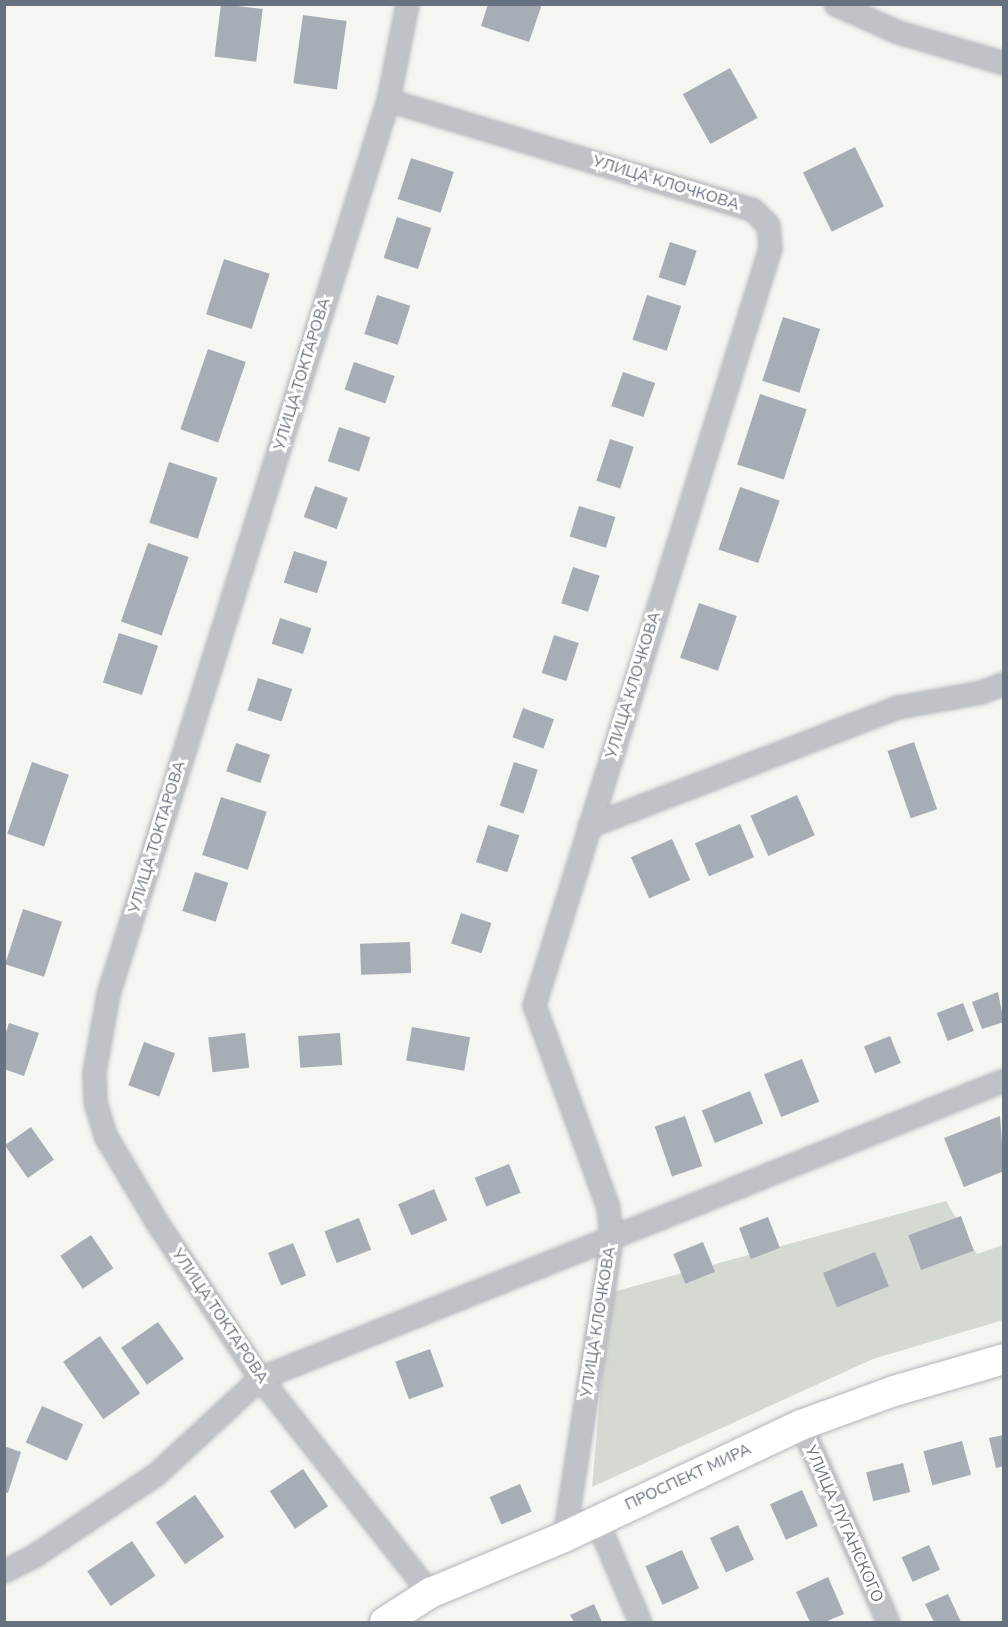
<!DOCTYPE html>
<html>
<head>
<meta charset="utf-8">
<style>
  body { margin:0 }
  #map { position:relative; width:1008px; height:1627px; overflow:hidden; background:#f5f5f2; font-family:"Nunito Sans",sans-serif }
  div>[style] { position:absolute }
  .green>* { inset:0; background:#d4dad2 }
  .building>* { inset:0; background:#a7adb4; transform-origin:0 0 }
  .roads { filter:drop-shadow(0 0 2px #b2b5ba) drop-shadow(0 0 2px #b2b5ba) }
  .minor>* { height:21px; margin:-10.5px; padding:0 10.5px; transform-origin:10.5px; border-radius:10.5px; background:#bfc2c6 }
  .secondary>* { height:30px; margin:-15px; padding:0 15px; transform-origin:15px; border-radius:15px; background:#fff }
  span { translate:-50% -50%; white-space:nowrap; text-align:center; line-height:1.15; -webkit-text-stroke:6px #fff; paint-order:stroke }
  .street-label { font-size:16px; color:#677280 }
  .frame { position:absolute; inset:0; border:6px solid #677280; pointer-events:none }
</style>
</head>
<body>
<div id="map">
  <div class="green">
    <i style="clip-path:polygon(946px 1201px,977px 1254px,1003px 1245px,1003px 1320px,873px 1359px,592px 1487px,609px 1293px)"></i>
  </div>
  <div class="building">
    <i style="left:221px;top:4px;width:42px;height:53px;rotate:7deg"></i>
    <i style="clip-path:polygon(488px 4px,542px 4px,529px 42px,481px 26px)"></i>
    <i style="left:303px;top:15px;width:44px;height:69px;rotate:8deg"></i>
    <i style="left:730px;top:68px;width:57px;height:54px;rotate:61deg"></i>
    <i style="left:855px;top:147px;width:66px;height:58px;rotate:64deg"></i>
    <i style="left:411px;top:158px;width:45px;height:43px;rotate:18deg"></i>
    <i style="left:397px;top:217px;width:36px;height:43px;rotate:18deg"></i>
    <i style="left:670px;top:242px;width:28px;height:37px;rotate:18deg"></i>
    <i style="left:224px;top:259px;width:48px;height:58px;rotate:18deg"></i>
    <i style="left:377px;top:295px;width:35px;height:41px;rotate:18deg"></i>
    <i style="left:647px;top:295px;width:36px;height:47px;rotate:18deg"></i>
    <i style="left:783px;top:317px;width:39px;height:67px;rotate:18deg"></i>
    <i style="left:208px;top:349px;width:40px;height:85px;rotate:19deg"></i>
    <i style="left:354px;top:362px;width:43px;height:29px;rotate:19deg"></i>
    <i style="left:623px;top:372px;width:34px;height:36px;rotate:19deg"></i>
    <i style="left:760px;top:394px;width:49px;height:74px;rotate:18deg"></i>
    <i style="left:339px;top:427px;width:33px;height:36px;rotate:18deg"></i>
    <i style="left:610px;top:439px;width:25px;height:44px;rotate:18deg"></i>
    <i style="left:169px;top:462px;width:51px;height:64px;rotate:18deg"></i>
    <i style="left:315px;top:486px;width:35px;height:33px;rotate:20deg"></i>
    <i style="left:740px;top:487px;width:42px;height:66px;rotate:19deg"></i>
    <i style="left:579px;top:506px;width:38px;height:32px;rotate:17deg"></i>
    <i style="left:148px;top:543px;width:43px;height:83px;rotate:19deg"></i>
    <i style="left:294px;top:551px;width:35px;height:33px;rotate:18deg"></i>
    <i style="left:573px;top:567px;width:28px;height:38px;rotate:18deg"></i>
    <i style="left:699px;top:603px;width:40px;height:58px;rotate:19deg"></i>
    <i style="left:280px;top:618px;width:33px;height:27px;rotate:18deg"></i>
    <i style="left:119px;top:633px;width:41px;height:52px;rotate:18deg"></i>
    <i style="left:554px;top:635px;width:26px;height:40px;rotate:18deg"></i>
    <i style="left:258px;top:678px;width:36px;height:34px;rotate:18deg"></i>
    <i style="left:523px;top:708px;width:33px;height:31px;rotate:20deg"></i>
    <i style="left:914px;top:742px;width:71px;height:28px;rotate:71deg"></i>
    <i style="left:236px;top:743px;width:36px;height:30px;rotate:19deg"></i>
    <i style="left:32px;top:762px;width:39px;height:76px;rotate:19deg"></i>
    <i style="left:514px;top:762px;width:25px;height:46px;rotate:18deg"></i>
    <i style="left:797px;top:795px;width:44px;height:51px;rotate:66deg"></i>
    <i style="left:221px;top:797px;width:48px;height:61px;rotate:18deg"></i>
    <i style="left:740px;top:824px;width:36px;height:49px;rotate:67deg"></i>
    <i style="left:488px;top:825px;width:33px;height:39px;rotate:18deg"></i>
    <i style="left:672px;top:839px;width:45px;height:45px;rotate:66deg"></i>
    <i style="left:195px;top:872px;width:35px;height:41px;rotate:18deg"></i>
    <i style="left:23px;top:909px;width:41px;height:58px;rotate:18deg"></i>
    <i style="left:461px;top:913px;width:32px;height:32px;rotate:18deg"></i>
    <i style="left:410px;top:942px;width:31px;height:50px;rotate:88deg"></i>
    <i style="clip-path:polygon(998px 992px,1004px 1022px,982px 1029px,972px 1002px)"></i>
    <i style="left:963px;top:1003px;width:30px;height:28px;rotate:69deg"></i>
    <i style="clip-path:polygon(9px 1023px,39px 1033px,24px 1076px,4px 1069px,4px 1038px)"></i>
    <i style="left:412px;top:1027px;width:59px;height:34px;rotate:10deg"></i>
    <i style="left:245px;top:1033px;width:35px;height:37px;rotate:83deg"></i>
    <i style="left:340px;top:1033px;width:32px;height:42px;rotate:86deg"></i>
    <i style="left:890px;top:1036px;width:29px;height:28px;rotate:68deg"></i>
    <i style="left:144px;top:1042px;width:33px;height:46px;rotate:20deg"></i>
    <i style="left:802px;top:1059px;width:46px;height:41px;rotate:68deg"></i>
    <i style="left:750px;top:1091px;width:35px;height:52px;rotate:68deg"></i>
    <i style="left:685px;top:1116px;width:53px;height:32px;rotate:71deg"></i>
    <i style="clip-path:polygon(1000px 1116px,1004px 1171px,964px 1187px,944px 1138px)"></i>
    <i style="left:31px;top:1127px;width:40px;height:32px;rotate:55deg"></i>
    <i style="left:509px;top:1164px;width:31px;height:37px;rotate:68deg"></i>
    <i style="left:434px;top:1189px;width:34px;height:39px;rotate:67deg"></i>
    <i style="left:961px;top:1216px;width:37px;height:56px;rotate:70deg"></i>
    <i style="left:768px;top:1217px;width:33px;height:31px;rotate:69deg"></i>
    <i style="left:359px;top:1218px;width:34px;height:37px;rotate:69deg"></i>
    <i style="left:91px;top:1235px;width:40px;height:37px;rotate:56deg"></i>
    <i style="left:703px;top:1242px;width:32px;height:32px;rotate:68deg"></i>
    <i style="left:293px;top:1243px;width:35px;height:27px;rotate:68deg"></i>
    <i style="left:875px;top:1252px;width:37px;height:56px;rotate:68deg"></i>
    <i style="left:158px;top:1322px;width:45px;height:45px;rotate:55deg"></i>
    <i style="left:100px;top:1336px;width:70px;height:45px;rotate:55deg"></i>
    <i style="left:430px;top:1349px;width:40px;height:37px;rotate:70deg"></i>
    <i style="left:42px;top:1406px;width:45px;height:40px;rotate:24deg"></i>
    <i style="clip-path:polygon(1004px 1435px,1004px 1466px,996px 1468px,989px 1438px)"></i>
    <i style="left:962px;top:1441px;width:35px;height:40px;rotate:75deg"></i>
    <i style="clip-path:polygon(4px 1446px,21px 1452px,8px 1493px,4px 1492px)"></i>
    <i style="left:903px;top:1463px;width:30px;height:38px;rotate:76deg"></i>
    <i style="left:303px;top:1469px;width:45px;height:40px;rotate:56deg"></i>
    <i style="left:520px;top:1484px;width:30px;height:33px;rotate:67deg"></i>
    <i style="left:802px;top:1490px;width:39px;height:35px;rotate:66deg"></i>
    <i style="left:195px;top:1495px;width:51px;height:48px;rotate:55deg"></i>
    <i style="left:738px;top:1525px;width:38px;height:31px;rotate:65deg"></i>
    <i style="left:132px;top:1541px;width:42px;height:54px;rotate:56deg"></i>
    <i style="left:929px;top:1545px;width:27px;height:30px;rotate:66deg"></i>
    <i style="left:682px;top:1550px;width:42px;height:40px;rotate:66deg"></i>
    <i style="clip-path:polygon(828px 1577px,844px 1614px,825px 1622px,810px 1622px,796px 1592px)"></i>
    <i style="clip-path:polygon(948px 1594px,961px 1622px,934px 1622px,925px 1604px)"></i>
    <i style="clip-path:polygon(594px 1604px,602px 1622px,574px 1622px,570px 1615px)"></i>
  </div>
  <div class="roads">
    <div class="minor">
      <i style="left:407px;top:4px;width:98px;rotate:101.2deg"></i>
      <i style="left:388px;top:100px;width:937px;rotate:107.39deg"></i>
      <i style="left:108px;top:994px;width:79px;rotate:100.2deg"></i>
      <i style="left:94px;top:1072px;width:30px;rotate:88deg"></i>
      <i style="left:95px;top:1102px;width:37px;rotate:73deg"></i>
      <i style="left:106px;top:1137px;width:98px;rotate:59.2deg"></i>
      <i style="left:156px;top:1221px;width:188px;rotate:56.5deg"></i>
      <i style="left:260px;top:1378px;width:274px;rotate:51.7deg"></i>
      <i style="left:835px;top:4px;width:69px;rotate:24deg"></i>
      <i style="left:898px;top:32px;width:110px;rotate:16.3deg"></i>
      <i style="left:388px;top:100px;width:380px;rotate:16.7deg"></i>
      <i style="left:752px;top:209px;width:23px;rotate:45deg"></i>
      <i style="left:768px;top:225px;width:23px;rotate:85deg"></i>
      <i style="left:770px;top:248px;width:793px;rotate:107.32deg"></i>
      <i style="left:534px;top:1005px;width:215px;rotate:69.9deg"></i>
      <i style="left:608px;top:1207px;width:33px;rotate:85deg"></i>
      <i style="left:611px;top:1240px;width:301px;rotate:99deg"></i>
      <i style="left:589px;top:826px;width:331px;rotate:-21.1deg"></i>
      <i style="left:898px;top:707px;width:84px;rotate:-10.2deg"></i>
      <i style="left:981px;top:692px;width:25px;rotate:-21deg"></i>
      <i style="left:801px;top:1425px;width:215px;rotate:66.2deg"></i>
      <i style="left:596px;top:1519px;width:112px;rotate:66.9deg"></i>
      <i style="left:4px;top:1571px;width:35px;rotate:-27deg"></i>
      <i style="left:35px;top:1555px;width:146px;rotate:-33.8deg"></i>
      <i style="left:156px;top:1474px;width:142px;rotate:-42.7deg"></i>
      <i style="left:260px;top:1378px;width:801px;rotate:-21.83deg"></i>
    </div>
    <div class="secondary">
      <i style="left:385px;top:1622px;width:54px;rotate:-32.8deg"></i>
      <i style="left:430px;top:1593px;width:145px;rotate:-22.7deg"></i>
      <i style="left:564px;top:1537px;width:262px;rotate:-25.3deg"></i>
      <i style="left:801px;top:1425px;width:99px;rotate:-20.1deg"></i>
      <i style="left:894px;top:1391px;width:115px;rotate:-16.2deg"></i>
    </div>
  </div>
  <div class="street-label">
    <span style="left:666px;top:183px;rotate:17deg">УЛИЦА КЛОЧКОВА</span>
    <span style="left:302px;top:374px;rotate:-73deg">УЛИЦА ТОКТАРОВА</span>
    <span style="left:633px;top:685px;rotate:-73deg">УЛИЦА КЛОЧКОВА</span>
    <span style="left:157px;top:837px;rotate:-73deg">УЛИЦА ТОКТАРОВА</span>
    <span style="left:220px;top:1316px;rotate:56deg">УЛИЦА ТОКТАРОВА</span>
    <span style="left:598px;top:1322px;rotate:-81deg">УЛИЦА КЛОЧКОВА</span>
    <span style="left:688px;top:1477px;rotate:-25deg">ПРОСПЕКТ МИРА</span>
    <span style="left:844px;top:1524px;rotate:66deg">УЛИЦА ЛУГАНСКОГО</span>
  </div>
  <div class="frame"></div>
</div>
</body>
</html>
